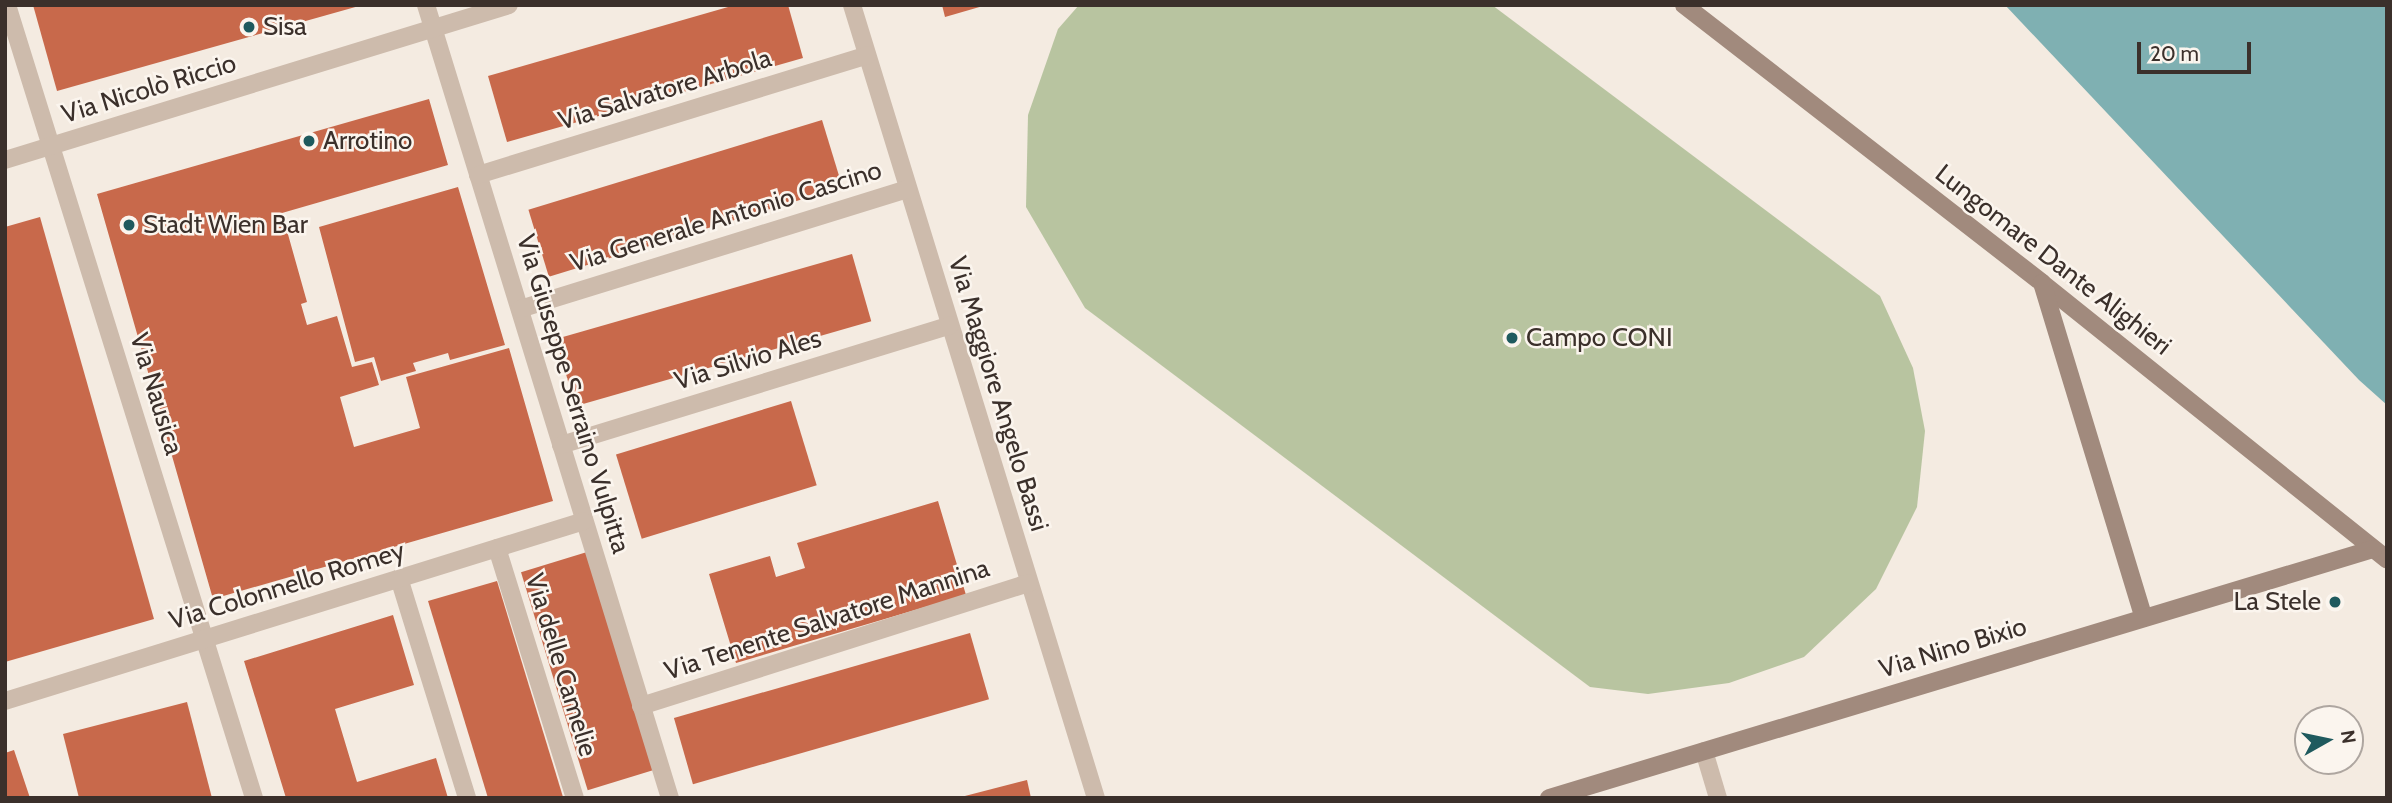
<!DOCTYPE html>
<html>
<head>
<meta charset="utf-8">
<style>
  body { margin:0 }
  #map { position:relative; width:2392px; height:803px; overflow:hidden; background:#f4ebe1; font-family:Cabin,sans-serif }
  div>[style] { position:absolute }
  .green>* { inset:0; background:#b8c4a0 }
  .water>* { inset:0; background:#7fb0b2 }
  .building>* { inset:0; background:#c8694b; transform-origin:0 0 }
  .street>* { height:18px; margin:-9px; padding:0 9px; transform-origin:9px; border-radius:9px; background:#cdbbac }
  .secondary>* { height:18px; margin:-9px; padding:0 9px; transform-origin:9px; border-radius:9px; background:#a18a7d }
  .dots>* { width:19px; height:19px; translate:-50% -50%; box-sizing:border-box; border:4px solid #fbf5ee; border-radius:50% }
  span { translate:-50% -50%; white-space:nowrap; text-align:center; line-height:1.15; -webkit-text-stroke:5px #fbf5ee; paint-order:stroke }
  .poi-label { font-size:26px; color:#3b302b }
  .left { translate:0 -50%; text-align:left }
  .right { translate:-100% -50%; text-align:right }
  .street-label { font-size:26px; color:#3b302b }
  .frame { position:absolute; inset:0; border:7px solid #3b302b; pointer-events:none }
  .north { position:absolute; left:2294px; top:705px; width:70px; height:70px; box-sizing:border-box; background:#fbf5ee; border:2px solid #aea6a0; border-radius:50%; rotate:81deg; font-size:19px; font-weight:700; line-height:28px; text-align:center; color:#3b302b }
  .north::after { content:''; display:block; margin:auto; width:24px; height:32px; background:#1f5a5e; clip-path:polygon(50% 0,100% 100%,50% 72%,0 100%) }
  .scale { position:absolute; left:2137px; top:42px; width:114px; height:32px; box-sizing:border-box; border:4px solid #3b302b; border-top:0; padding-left:9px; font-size:21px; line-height:24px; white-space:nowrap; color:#3b302b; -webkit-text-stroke:5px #fbf5ee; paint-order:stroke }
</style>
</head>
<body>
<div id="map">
  <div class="green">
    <i style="clip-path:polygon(1079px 5px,1492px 5px,1880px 296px,1913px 368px,1925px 431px,1917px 507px,1876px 589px,1804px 657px,1729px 683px,1648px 694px,1590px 687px,1085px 308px,1026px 207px,1028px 115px,1058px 29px)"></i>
  </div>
  <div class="water">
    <i style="clip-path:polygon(2005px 5px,2387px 5px,2387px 405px,2359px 380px)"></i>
  </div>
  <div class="building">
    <i style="clip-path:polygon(33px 5px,359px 5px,359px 6px,57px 91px)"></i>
    <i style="clip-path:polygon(735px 5px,788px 5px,803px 58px,507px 142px,488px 76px)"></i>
    <i style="clip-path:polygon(942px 5px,982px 5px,983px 6px,945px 17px)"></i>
    <i style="clip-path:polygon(429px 99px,448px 165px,282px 213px,307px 302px,301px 304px,307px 325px,337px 316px,352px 367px,372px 362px,379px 385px,340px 397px,354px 447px,420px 428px,406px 377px,509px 348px,553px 501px,213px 599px,97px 194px)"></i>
    <i style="left:822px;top:120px;width:70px;height:307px;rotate:73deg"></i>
    <i style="clip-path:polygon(458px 187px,505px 345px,450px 360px,448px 353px,413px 363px,416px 371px,381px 381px,374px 357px,355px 362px,319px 227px)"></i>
    <i style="clip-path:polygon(40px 217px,154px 619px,5px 662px,5px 227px)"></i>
    <i style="left:852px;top:254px;width:70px;height:308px;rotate:74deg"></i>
    <i style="left:791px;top:401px;width:88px;height:183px;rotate:73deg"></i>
    <i style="clip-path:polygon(938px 501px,966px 595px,736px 663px,709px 574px,770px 556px,776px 577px,805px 568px,797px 543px)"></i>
    <i style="left:587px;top:552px;width:228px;height:69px;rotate:73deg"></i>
    <i style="clip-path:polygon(497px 581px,563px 797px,559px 798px,488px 798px,428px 601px)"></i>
    <i style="clip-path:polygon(393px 615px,414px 685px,335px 709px,357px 782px,436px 758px,448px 798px,286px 798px,244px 661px)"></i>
    <i style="left:970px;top:633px;width:69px;height:308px;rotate:74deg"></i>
    <i style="clip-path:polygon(187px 702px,212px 798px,79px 798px,63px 734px)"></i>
    <i style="clip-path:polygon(14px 750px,30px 798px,5px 798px,5px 753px)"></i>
    <i style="clip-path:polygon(1027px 780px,1031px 798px,961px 798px,961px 797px)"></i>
  </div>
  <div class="street">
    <i style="left:7px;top:5px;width:831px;rotate:72.7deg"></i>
    <i style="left:426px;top:5px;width:830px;rotate:72.9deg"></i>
    <i style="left:852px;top:5px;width:830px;rotate:72.9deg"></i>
    <i style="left:5px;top:160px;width:527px;rotate:-17.09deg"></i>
    <i style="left:478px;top:175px;width:407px;rotate:-17.1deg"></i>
    <i style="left:520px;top:309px;width:406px;rotate:-17.2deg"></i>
    <i style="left:561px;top:445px;width:407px;rotate:-17.1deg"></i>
    <i style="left:497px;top:548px;width:262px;rotate:72.7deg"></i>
    <i style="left:399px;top:578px;width:230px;rotate:72.8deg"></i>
    <i style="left:5px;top:701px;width:606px;rotate:-17.27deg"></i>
    <i style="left:641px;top:706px;width:407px;rotate:-17.6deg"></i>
    <i style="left:1704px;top:751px;width:49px;rotate:73.4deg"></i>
  </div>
  <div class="secondary">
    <i style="left:1684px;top:5px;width:453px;rotate:37.8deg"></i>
    <i style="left:2042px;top:283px;width:442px;rotate:38.7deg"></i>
    <i style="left:2042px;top:283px;width:350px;rotate:73.1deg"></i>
    <i style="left:1549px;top:798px;width:861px;rotate:-16.81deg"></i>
  </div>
  <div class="dots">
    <i style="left:249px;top:27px;background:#1f5a5e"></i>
    <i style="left:309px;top:141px;background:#1f5a5e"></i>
    <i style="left:129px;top:225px;background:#1f5a5e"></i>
    <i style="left:1512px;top:338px;background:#1f5a5e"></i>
    <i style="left:2335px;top:602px;background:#1f5a5e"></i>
  </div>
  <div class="poi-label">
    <span class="left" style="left:263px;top:27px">Sisa</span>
    <span class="left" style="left:323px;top:141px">Arrotino</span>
    <span class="left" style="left:143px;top:225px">Stadt Wien Bar</span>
    <span class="left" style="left:1526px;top:338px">Campo CONI</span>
    <span class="right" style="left:2321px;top:602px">La Stele</span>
  </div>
  <div class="street-label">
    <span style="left:149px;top:89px;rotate:-17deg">Via Nicolò Riccio</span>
    <span style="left:665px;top:90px;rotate:-17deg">Via Salvatore Arbola</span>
    <span style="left:726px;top:217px;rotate:-17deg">Via Generale Antonio Cascino</span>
    <span style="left:2053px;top:260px;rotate:38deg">Lungomare Dante Alighieri</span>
    <span style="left:748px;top:360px;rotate:-17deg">Via Silvio Ales</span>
    <span style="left:156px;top:394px;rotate:73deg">Via Nausica</span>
    <span style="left:573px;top:394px;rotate:73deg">Via Giuseppe Serraino Vulpitta</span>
    <span style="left:998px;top:394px;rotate:73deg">Via Maggiore Angelo Bassi</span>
    <span style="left:287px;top:586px;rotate:-17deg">Via Colonnello Romey</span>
    <span style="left:827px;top:620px;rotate:-18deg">Via Tenente Salvatore Mannina</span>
    <span style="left:1953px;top:648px;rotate:-17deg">Via Nino Bixio</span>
    <span style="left:561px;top:665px;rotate:73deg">Via delle Camelie</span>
  </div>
  <div class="frame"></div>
  <div class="north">N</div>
  <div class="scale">20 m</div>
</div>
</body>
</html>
